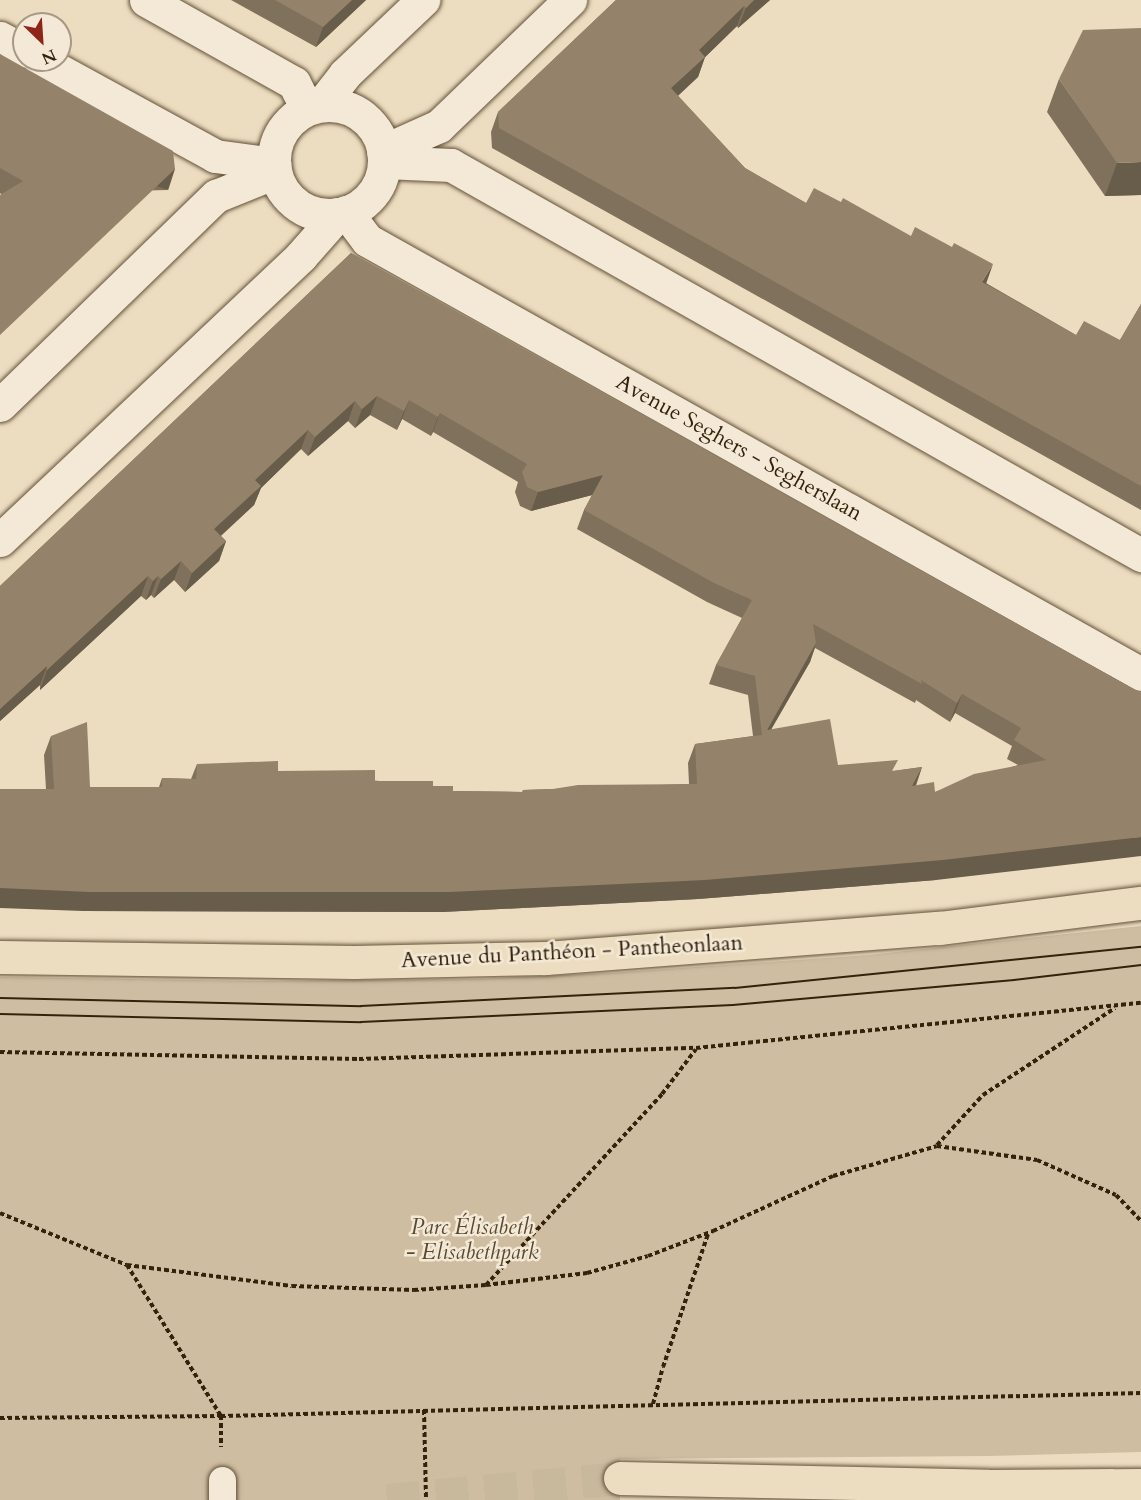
<!DOCTYPE html>
<html>
<head>
<meta charset="utf-8">
<style>
  body { margin:0 }
  #map { position:relative; width:1141px; height:1500px; overflow:hidden; background:#edddc0; font-family:Cardo,serif }
  div>[style] { position:absolute }
  .green>* { inset:0; background:#cebda1 }
  .trunk-tunnel>* { height:33px; margin-top:-16.5px; transform-origin:0; background:repeating-linear-gradient(90deg,#c8b89c 0 33px,transparent 0 49px) }
  .path>* { height:4px; margin-top:-2px; transform-origin:0; background:repeating-linear-gradient(90deg,#34220c 0 4.5px,transparent 0 7.5px) }
  .roads { filter:drop-shadow(0 0 2px #625139) drop-shadow(0 0 2px #625139) }
  .pedestrian>* { height:27px; margin:-13.5px; padding:0 13.5px; transform-origin:13.5px; border-radius:13.5px; background:#f3e9d6 }
  .minor>* { height:33px; margin:-16.5px; padding:0 16.5px; transform-origin:16.5px; border-radius:16.5px; background:#f3e9d6 }
  .minor>.ring { margin:-16.5px; padding:0; box-sizing:content-box; background:none; border:33px solid #f3e9d6; border-radius:50% }
  .primary>* { height:33px; margin:-16.5px; padding:0 16.5px; transform-origin:16.5px; border-radius:16.5px; background:#edddc0 }
  .trunk>* { height:33px; margin:-16.5px; padding:0 16.5px; transform-origin:16.5px; border-radius:16.5px; background:#edddc0 }
  .tram>* { height:1.5px; margin:-0.75px; padding:0 0.75px; transform-origin:0.75px; border-radius:0.75px; background:#34220c }
  .wall>* { inset:0; background:#7f715b }
  .shaded-wall>* { inset:0; background:#685c4a; transform-origin:0 0 }
  .building>* { inset:0; background:#94836a }
  span { translate:-50% -50%; white-space:nowrap; text-align:center; line-height:1.15; -webkit-text-stroke:5px #f3e9d6; paint-order:stroke }
  .street-label { font-size:22px; color:#34220c }
  .park-label { font-size:22px; color:#5a4931; font-style:italic }
  .north { position:absolute; left:12px; top:12px; width:60px; height:60px; box-sizing:border-box; background:#f3e9d6; border:2px solid #a79985; border-radius:50%; rotate:155deg; font-size:16px; font-weight:700; line-height:24px; text-align:center; color:#34220c }
  .north::after { content:''; display:block; margin:auto; width:21px; height:27px; background:#8f2418; clip-path:polygon(50% 0,100% 100%,50% 72%,0 100%) }
</style>
</head>
<body>
<div id="map">
  <div class="green">
    <i style="clip-path:polygon(1141px 926px,1141px 1452px,988px 1456px,620px 1459px,620px 1500px,0 1500px,0 977px,256px 981px,476px 979px,610px 973px,868px 955px)"></i>
  </div>
  <div class="trunk-tunnel">
    <i style="left:387px;top:1500px;width:234px;rotate:-5.4deg"></i>
  </div>
  <div class="path">
    <i style="left:0;top:1052px;width:359px;rotate:1.1deg"></i>
    <i style="left:359px;top:1059px;width:337px;rotate:-1.9deg"></i>
    <i style="left:696px;top:1048px;width:447px;rotate:-5.8deg"></i>
    <i style="left:937px;top:1145px;width:68px;rotate:-47.4deg"></i>
    <i style="left:983px;top:1095px;width:158px;rotate:-33.4deg"></i>
    <i style="left:0;top:1213px;width:137px;rotate:22.3deg"></i>
    <i style="left:127px;top:1265px;width:166px;rotate:7.3deg"></i>
    <i style="left:292px;top:1286px;width:122px;rotate:1.9deg"></i>
    <i style="left:414px;top:1290px;width:72px;rotate:-4deg"></i>
    <i style="left:486px;top:1285px;width:102px;rotate:-6.8deg"></i>
    <i style="left:587px;top:1273px;width:63px;rotate:-15.6deg"></i>
    <i style="left:648px;top:1256px;width:70px;rotate:-21deg"></i>
    <i style="left:713px;top:1231px;width:132px;rotate:-24.6deg"></i>
    <i style="left:833px;top:1176px;width:108px;rotate:-16.1deg"></i>
    <i style="left:937px;top:1146px;width:101px;rotate:8deg"></i>
    <i style="left:1037px;top:1160px;width:86px;rotate:23.9deg"></i>
    <i style="left:1116px;top:1195px;width:36px;rotate:46deg"></i>
    <i style="left:127px;top:1265px;width:178px;rotate:58.1deg"></i>
    <i style="left:221px;top:1416px;width:31px;rotate:90deg"></i>
    <i style="left:486px;top:1285px;width:260px;rotate:-47.3deg"></i>
    <i style="left:662px;top:1094px;width:56px;rotate:-52.9deg"></i>
    <i style="left:653px;top:1404px;width:38px;rotate:-75deg"></i>
    <i style="left:663px;top:1367px;width:140px;rotate:-71.3deg"></i>
    <i style="left:424px;top:1410px;width:90px;rotate:88.7deg"></i>
    <i style="left:0;top:1418px;width:221px;rotate:-0.5deg"></i>
    <i style="left:221px;top:1416px;width:920px;rotate:-1.43deg"></i>
  </div>
  <div class="roads">
    <div class="pedestrian">
      <i style="left:222px;top:1480px;width:20px;rotate:90deg"></i>
    </div>
    <div class="minor">
      <i style="left:146px;top:0;width:170px;rotate:29.3deg"></i>
      <i style="left:294px;top:83px;width:29px;rotate:63deg"></i>
      <i style="left:0;top:38px;width:27px;rotate:28deg"></i>
      <i style="left:40px;top:60px;width:200px;rotate:28.7deg"></i>
      <i style="left:215px;top:156px;width:60px;rotate:7.7deg"></i>
      <i style="left:321px;top:105px;width:39px;rotate:-52deg"></i>
      <i style="left:345px;top:74px;width:108px;rotate:-43.5deg"></i>
      <i class="ring" style="left:274px;top:105px;width:77px;height:77px"></i>
      <i style="left:383px;top:151px;width:61px;rotate:-24.1deg"></i>
      <i style="left:439px;top:126px;width:182px;rotate:-43.9deg"></i>
      <i style="left:385px;top:162px;width:66px;rotate:2.6deg"></i>
      <i style="left:451px;top:165px;width:793px;rotate:29.48deg"></i>
      <i style="left:346px;top:212px;width:35px;rotate:53deg"></i>
      <i style="left:367px;top:240px;width:887px;rotate:29.28deg"></i>
      <i style="left:0;top:405px;width:301px;rotate:-44.1deg"></i>
      <i style="left:216px;top:196px;width:64px;rotate:-22.1deg"></i>
      <i style="left:0;top:540px;width:414px;rotate:-43.3deg"></i>
      <i style="left:301px;top:256px;width:56px;rotate:-48.6deg"></i>
    </div>
    <div class="primary">
      <i style="left:0;top:957px;width:354px;rotate:0.8deg"></i>
      <i style="left:354px;top:962px;width:192px;rotate:-1.2deg"></i>
      <i style="left:546px;top:958px;width:394px;rotate:-4.4deg"></i>
      <i style="left:939px;top:928px;width:204px;rotate:-7.1deg"></i>
    </div>
    <div class="trunk">
      <i style="left:620px;top:1478px;width:368px;rotate:1.2deg"></i>
      <i style="left:988px;top:1486px;width:153px;rotate:-0.4deg"></i>
    </div>
  </div>
  <div class="tram">
    <i style="left:0;top:998px;width:361px;rotate:1.3deg"></i>
    <i style="left:361px;top:1006px;width:374px;rotate:-2.8deg"></i>
    <i style="left:735px;top:988px;width:408px;rotate:-5.8deg"></i>
    <i style="left:0;top:1014px;width:361px;rotate:1.3deg"></i>
    <i style="left:361px;top:1022px;width:372px;rotate:-2.6deg"></i>
    <i style="left:733px;top:1005px;width:282px;rotate:-5.1deg"></i>
    <i style="left:1014px;top:980px;width:128px;rotate:-6.7deg"></i>
  </div>
  <div class="wall">
    <i style="clip-path:polygon(231px 0,366px 0,316px 47px)"></i>
    <i style="clip-path:polygon(616px 0,770px 0,738px 28px,737px 26px,705px 57px,698px 77px,678px 96px,745px 168px,806px 203px,986px 283px,1076px 335px,1120px 340px,1141px 304px,1141px 510px,492px 148px,491px 132px,498px 112px)"></i>
    <i style="clip-path:polygon(0 54px,168px 190px,1px 194px,0 193px)"></i>
    <i style="clip-path:polygon(1059px 79px,1141px 195px,1105px 196px,1047px 112px)"></i>
    <i style="clip-path:polygon(evenodd,351px 253px,1141px 693px,936px 880px,698px 899px,442px 912px,83px 911px,46px 789px,44px 755px,51px 736px,90px 787px,159px 787px,162px 778px,191px 779px,197px 764px,433px 786px,453px 791px,522px 792px,523px 790px,553px 789px,689px 784px,688px 763px,695px 744px,753px 736px,748px 695px,709px 684px,716px 665px,742px 618px,707px 602px,577px 529px,584px 510px,592px 495px,531px 511px,520px 506px,515px 492px,518px 482px,433px 432px,431px 436px,402px 419px,397px 430px,370px 415px,355px 428px,348px 421px,308px 456px,301px 449px,261px 488px,254px 505px,221px 536px,226px 541px,219px 561px,185px 592px,174px 580px,154px 598px,151px 595px,146px 600px,141px 596px,40px 690px,40px 685px,0 721px,0 586px,351px 253px,815px 648px,915px 703px,916px 700px,950px 722px,955px 713px,1012px 746px,1007px 759px,1018px 765px,935px 792px,916px 786px,922px 767px,894px 771px,838px 765px,771px 729px,810px 662px,815px 648px)"></i>
  </div>
  <div class="shaded-wall">
    <i style="clip-path:polygon(352px 0,366px 0,316px 47px,323px 27px)"></i>
    <i style="clip-path:polygon(754px 0,770px 0,738px 28px,746px 8px)"></i>
    <i style="clip-path:polygon(744px 6px,737px 26px,692px 70px,699px 50px)"></i>
    <i style="clip-path:polygon(705px 57px,698px 77px,664px 108px,671px 88px)"></i>
    <i style="clip-path:polygon(1141px 162px,1141px 195px,1105px 196px,1117px 163px)"></i>
    <i style="left:175px;top:169px;width:22px;height:241px;rotate:108deg"></i>
    <i style="clip-path:polygon(993px 264px,986px 284px,982px 282px)"></i>
    <i style="clip-path:polygon(377px 396px,370px 415px,355px 428px,362px 409px)"></i>
    <i style="clip-path:polygon(409px 400px,402px 419px,397px 430px,404px 411px)"></i>
    <i style="clip-path:polygon(355px 401px,348px 421px,308px 456px,315px 437px)"></i>
    <i style="clip-path:polygon(440px 413px,433px 432px,431px 436px,438px 417px)"></i>
    <i style="clip-path:polygon(308px 430px,301px 449px,261px 488px,254px 505px,207px 548px,214px 529px,255px 480px)"></i>
    <i style="clip-path:polygon(603px 475px,596px 494px,531px 511px,538px 492px)"></i>
    <i style="clip-path:polygon(226px 541px,219px 561px,185px 592px,192px 573px)"></i>
    <i style="clip-path:polygon(181px 561px,174px 580px,154px 598px,161px 579px)"></i>
    <i style="clip-path:polygon(148px 576px,141px 596px,40px 690px,47px 670px)"></i>
    <i style="clip-path:polygon(158px 576px,151px 595px,146px 600px,153px 581px)"></i>
    <i style="clip-path:polygon(816px 643px,810px 662px,760px 749px,767px 730px)"></i>
    <i style="clip-path:polygon(47px 666px,40px 685px,0 721px,0 709px)"></i>
    <i style="clip-path:polygon(962px 694px,955px 713px,950px 722px,957px 703px)"></i>
    <i style="clip-path:polygon(922px 767px,915px 786px,912px 786px)"></i>
    <i style="clip-path:polygon(1141px 837px,1141px 856px,936px 880px,698px 899px,442px 912px,83px 911px,0 908px,0 888px)"></i>
  </div>
  <div class="building">
    <i style="clip-path:polygon(275px 0,352px 0,323px 27px)"></i>
    <i style="clip-path:polygon(616px 0,754px 0,746px 8px,744px 6px,699px 50px,705px 57px,671px 88px,745px 168px,806px 203px,814px 188px,841px 202px,843px 198px,911px 236px,915px 227px,952px 247px,954px 243px,993px 264px,982px 282px,1076px 335px,1084px 321px,1120px 340px,1141px 304px,1141px 486px,499px 128px,498px 112px)"></i>
    <i style="clip-path:polygon(1141px 28px,1141px 162px,1117px 163px,1059px 79px,1083px 30px)"></i>
    <i style="clip-path:polygon(0 54px,173px 151px,175px 169px,0 335px,0 195px,23px 181px,0 168px)"></i>
    <i style="clip-path:polygon(evenodd,351px 253px,1141px 693px,1141px 837px,943px 860px,705px 880px,449px 892px,90px 892px,0 888px,0 789px,54px 789px,51px 736px,87px 722px,90px 787px,162px 787px,162px 778px,196px 779px,197px 764px,278px 761px,278px 771px,375px 770px,375px 781px,433px 781px,433px 786px,453px 786px,453px 791px,523px 792px,523px 790px,553px 789px,578px 785px,697px 784px,695px 744px,762px 735px,755px 676px,716px 665px,752px 600px,714px 583px,584px 510px,603px 475px,538px 492px,527px 487px,522px 472px,527px 464px,440px 413px,438px 417px,409px 400px,404px 411px,377px 396px,362px 409px,355px 401px,315px 437px,308px 430px,255px 480px,261px 486px,214px 529px,226px 541px,192px 573px,181px 561px,161px 579px,158px 576px,153px 581px,148px 576px,47px 670px,47px 666px,0 709px,0 586px,351px 253px,813px 624px,922px 684px,921px 680px,957px 703px,962px 694px,1021px 728px,1014px 740px,1046px 760px,974px 774px,935px 792px,934px 782px,912px 786px,922px 767px,892px 771px,898px 760px,838px 765px,830px 719px,767px 730px,816px 643px,813px 624px)"></i>
  </div>
  <div class="street-label">
    <span style="left:739px;top:448px;rotate:29deg">Avenue Seghers - Segherslaan</span>
    <span style="left:572px;top:952px;rotate:-3deg">Avenue du Panthéon - Pantheonlaan</span>
  </div>
  <div class="park-label">
    <span style="left:472px;top:1240px">Parc Élisabeth<br>- Elisabethpark</span>
  </div>
  <div class="north">N</div>
</div>
</body>
</html>
